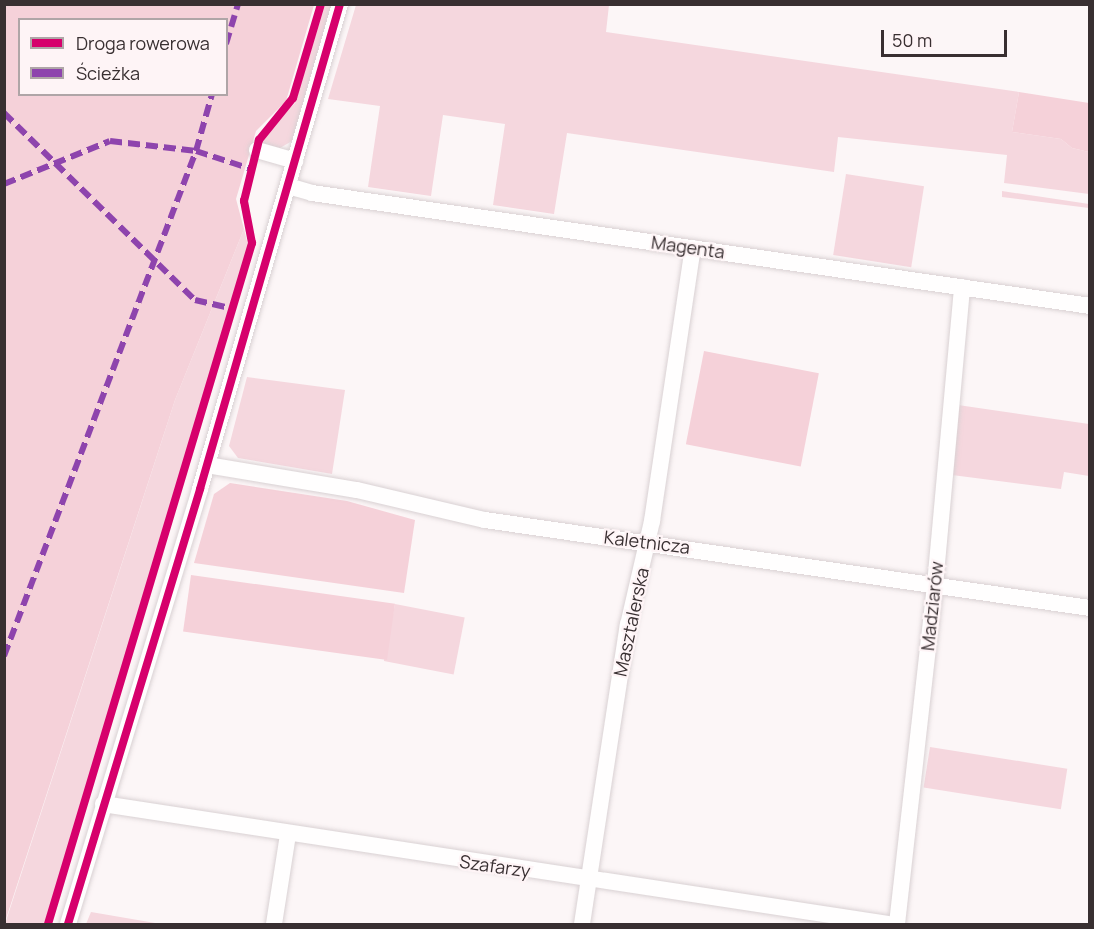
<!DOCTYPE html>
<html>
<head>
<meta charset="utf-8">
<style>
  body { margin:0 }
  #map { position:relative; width:1094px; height:929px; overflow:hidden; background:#fcf6f7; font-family:Manrope,sans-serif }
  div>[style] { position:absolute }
  .green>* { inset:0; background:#f5d7de; transform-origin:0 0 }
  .forest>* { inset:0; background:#f5d1d9; transform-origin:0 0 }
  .roads { filter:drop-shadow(0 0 2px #d9d1d3) drop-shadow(0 0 2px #d9d1d3) }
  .minor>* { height:16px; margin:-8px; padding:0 8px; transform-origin:8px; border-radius:8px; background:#fffefe }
  .quiet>* { height:6px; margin-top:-3px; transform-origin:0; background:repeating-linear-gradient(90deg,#8e44ad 0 12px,transparent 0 18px) }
  .cycleway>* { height:8px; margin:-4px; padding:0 4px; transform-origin:4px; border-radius:4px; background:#d6006c }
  span { translate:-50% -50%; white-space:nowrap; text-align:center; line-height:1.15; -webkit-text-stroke:4.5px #fef4f6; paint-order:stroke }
  .street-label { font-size:18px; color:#382f31 }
  .frame { position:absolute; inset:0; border:6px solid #382f31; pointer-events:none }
  .legend { position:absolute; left:18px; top:18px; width:210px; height:78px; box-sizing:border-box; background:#fef4f6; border:2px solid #afa5a7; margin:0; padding:8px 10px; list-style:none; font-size:18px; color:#382f31 }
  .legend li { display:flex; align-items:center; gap:12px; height:30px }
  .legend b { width:30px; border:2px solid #afa5a7 }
  .scale { position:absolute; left:881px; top:30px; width:126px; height:27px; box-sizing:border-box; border:3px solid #382f31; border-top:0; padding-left:8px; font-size:18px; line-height:21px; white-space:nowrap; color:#382f31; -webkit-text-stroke:4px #fef4f6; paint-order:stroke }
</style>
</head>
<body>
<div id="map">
  <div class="green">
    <i style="clip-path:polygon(325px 5px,332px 5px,292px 141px,280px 148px,262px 144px,269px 129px,295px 103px)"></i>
    <i style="clip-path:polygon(356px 5px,609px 5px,606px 32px,1019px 92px,1012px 132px,1061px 139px,1072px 148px,1089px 152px,1089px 194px,1004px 183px,1007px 155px,838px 137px,834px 172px,567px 133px,554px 214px,493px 205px,505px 124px,443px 115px,431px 196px,368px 187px,380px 106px,328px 99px)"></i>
    <i style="left:846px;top:174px;width:79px;height:82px;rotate:9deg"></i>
    <i style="clip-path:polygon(1002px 191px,1089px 204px,1089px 208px,1002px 197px)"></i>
    <i style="clip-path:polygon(244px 229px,248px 245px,55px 897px,44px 924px,5px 924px,175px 400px)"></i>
    <i style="clip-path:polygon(247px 377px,345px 390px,332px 474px,238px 458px,229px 446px)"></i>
    <i style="clip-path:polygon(958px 405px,1089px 424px,1089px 476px,1064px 472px,1061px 489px,952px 475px)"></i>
    <i style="left:395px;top:604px;width:71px;height:58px;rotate:11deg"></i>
    <i style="left:930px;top:747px;width:139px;height:41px;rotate:9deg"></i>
    <i style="clip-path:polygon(91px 912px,161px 924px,86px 924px)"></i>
  </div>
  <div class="forest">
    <i style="clip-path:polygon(evenodd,5px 5px,314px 5px,286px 101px,256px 131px,236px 199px,244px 229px,175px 400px,5px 922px,5px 5px,20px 20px,226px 20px,226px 94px,20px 94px,20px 20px)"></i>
    <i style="clip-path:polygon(1019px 92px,1089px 103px,1089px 152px,1072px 148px,1061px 139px,1012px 132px)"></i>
    <i style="left:704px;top:351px;width:117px;height:95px;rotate:11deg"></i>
    <i style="clip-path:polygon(230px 483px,347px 501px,415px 520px,404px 593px,194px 563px,214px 494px)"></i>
    <i style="left:191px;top:575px;width:206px;height:57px;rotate:8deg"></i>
  </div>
  <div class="roads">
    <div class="minor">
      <i style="left:257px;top:150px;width:40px;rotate:16deg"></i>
      <i style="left:288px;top:186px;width:25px;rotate:16deg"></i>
      <i style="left:312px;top:193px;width:786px;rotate:8.26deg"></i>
      <i style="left:207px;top:465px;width:152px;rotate:9.5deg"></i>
      <i style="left:357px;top:490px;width:131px;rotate:13.2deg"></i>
      <i style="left:485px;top:520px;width:611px;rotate:8.28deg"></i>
      <i style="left:103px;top:804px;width:794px;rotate:8.69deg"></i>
      <i style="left:68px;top:924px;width:455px;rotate:-73.1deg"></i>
      <i style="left:200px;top:489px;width:505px;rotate:-73.9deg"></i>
      <i style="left:274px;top:924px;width:90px;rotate:-81.1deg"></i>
      <i style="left:582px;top:924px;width:303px;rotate:-81.3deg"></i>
      <i style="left:628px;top:625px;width:107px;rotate:-77deg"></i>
      <i style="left:652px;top:521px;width:276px;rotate:-81.5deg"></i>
      <i style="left:897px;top:924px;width:341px;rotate:-83.6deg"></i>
      <i style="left:935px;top:585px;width:299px;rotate:-84.8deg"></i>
    </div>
  </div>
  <div class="quiet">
    <i style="left:226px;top:44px;width:42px;rotate:-73.3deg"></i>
    <i style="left:4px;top:113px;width:267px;rotate:44.4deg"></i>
    <i style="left:195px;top:300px;width:39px;rotate:13deg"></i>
    <i style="left:4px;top:184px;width:114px;rotate:-22.1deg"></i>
    <i style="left:110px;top:141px;width:87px;rotate:6.6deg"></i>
    <i style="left:196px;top:151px;width:58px;rotate:18.1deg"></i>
    <i style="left:4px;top:656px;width:540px;rotate:-69.18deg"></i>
    <i style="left:196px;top:151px;width:59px;rotate:-74.3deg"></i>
  </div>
  <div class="cycleway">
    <i style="left:48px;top:924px;width:711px;rotate:-73.32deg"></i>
    <i style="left:252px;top:243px;width:43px;rotate:-100.8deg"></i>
    <i style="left:244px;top:201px;width:63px;rotate:-76.2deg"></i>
    <i style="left:259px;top:140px;width:54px;rotate:-51deg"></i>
    <i style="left:293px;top:98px;width:98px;rotate:-73.4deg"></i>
    <i style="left:68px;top:924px;width:455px;rotate:-73.1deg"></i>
    <i style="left:200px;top:489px;width:505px;rotate:-73.9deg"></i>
  </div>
  <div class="street-label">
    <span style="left:688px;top:247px;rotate:8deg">Magenta</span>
    <span style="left:647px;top:542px;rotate:7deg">Kaletnicza</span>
    <span style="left:932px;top:606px;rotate:-84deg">Madziarów</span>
    <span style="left:631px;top:622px;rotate:-78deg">Masztalerska</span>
    <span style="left:495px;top:866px;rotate:8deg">Szafarzy</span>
  </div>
  <div class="frame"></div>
  <ul class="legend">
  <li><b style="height:8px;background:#d6006c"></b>Droga rowerowa</li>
  <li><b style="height:8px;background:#8e44ad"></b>Ścieżka</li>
  </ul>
  <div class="scale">50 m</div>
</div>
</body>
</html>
